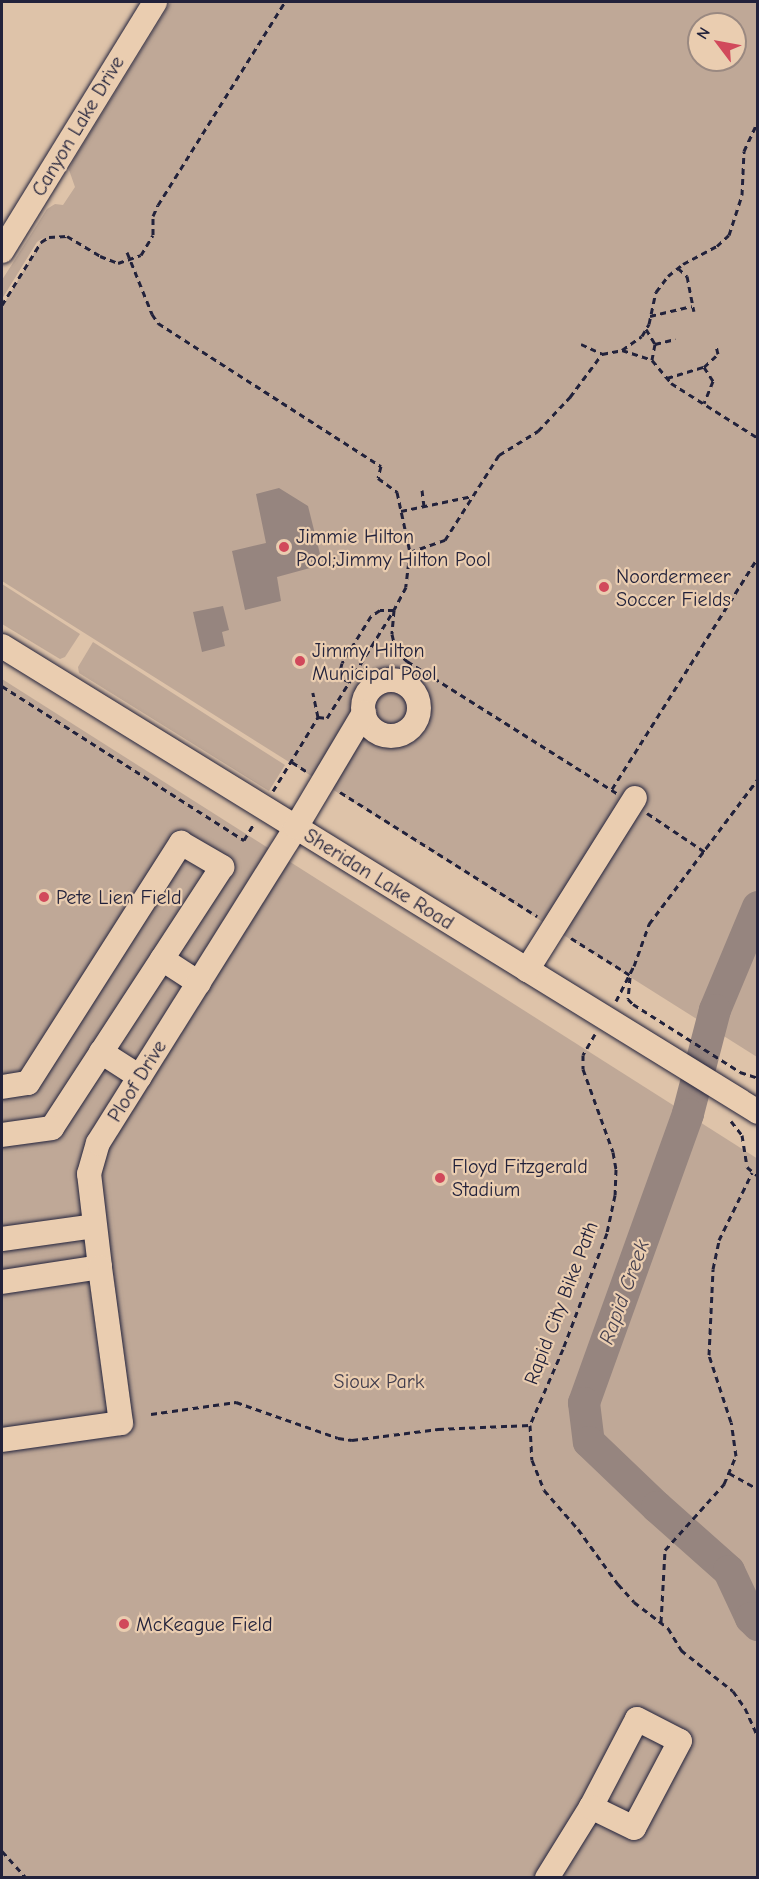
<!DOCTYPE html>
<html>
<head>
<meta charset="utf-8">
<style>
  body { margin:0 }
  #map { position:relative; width:759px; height:1879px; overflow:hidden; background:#dec3a9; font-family:"Comic Neue",sans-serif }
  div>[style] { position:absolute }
  .green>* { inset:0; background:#bfa897 }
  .water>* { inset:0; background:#96857f }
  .river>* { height:32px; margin:-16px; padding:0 16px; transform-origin:16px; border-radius:16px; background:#96857f }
  .path>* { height:3px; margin-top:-1.5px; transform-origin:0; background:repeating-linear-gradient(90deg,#22223b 0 6px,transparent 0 10.5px) }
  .roads { filter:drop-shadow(0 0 2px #22223b) drop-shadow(0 0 2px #22223b) }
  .minor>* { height:24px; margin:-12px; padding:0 12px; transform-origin:12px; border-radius:12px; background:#eacdb0 }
  .minor>.ring { margin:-12px; padding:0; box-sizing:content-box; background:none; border:24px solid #eacdb0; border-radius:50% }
  .dots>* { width:16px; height:16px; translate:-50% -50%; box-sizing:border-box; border:3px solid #eacdb0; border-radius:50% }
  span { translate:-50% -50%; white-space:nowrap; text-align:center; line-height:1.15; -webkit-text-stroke:4.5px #eacdb0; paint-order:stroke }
  .street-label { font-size:20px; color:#22223b }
  .poi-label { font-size:20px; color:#22223b }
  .left { translate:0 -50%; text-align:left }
  .park-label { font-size:20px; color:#413d4d }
  .water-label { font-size:21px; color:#45404f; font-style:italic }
  .frame { position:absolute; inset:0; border:3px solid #22223b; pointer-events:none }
  .north { position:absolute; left:687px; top:12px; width:60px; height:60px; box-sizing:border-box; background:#eacdb0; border:2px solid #9a8981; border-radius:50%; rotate:302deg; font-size:16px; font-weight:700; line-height:24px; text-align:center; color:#22223b }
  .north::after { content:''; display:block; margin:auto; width:21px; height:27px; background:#d1495b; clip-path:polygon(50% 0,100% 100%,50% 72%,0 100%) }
</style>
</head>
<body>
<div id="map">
  <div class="green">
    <i style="clip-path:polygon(evenodd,171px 2px,757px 2px,757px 1057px,2px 581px,2px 307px,43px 238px,37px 242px,2px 299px,2px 280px,47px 209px,55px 204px,63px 205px,75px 187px,69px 170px,73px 161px,171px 2px,699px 24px,735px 24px,735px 60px,699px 60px,699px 24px)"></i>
    <i style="clip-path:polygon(2px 584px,80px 634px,65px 657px,60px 659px,2px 624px)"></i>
    <i style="clip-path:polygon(93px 642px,285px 765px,269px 791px,79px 673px,78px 667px)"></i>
    <i style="clip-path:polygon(2px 679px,758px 1159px,757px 1877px,2px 1877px)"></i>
  </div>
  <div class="water">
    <i style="clip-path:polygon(279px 488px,308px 506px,320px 554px,310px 568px,277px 577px,281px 601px,245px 610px,232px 551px,266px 543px,256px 494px)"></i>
    <i style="clip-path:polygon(223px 606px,229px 630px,222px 632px,225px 646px,202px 652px,193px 612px)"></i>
  </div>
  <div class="river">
    <i style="left:758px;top:907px;width:112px;rotate:112.7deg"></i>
    <i style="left:715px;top:1010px;width:107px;rotate:104.6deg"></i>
    <i style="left:688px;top:1114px;width:307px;rotate:109.8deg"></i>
    <i style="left:584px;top:1403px;width:39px;rotate:83deg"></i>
    <i style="left:589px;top:1442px;width:94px;rotate:43.7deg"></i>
    <i style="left:657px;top:1507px;width:96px;rotate:41.6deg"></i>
    <i style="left:729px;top:1571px;width:52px;rotate:64.9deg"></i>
    <i style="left:751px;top:1618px;width:10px;rotate:45deg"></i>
  </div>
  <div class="path">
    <i style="left:127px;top:252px;width:67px;rotate:68deg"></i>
    <i style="left:152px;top:314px;width:11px;rotate:56deg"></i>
    <i style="left:158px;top:323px;width:265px;rotate:32.7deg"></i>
    <i style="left:381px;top:466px;width:12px;rotate:104deg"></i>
    <i style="left:378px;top:478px;width:24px;rotate:36deg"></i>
    <i style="left:397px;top:492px;width:61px;rotate:77.8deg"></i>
    <i style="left:410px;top:552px;width:35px;rotate:97deg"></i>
    <i style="left:406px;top:587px;width:26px;rotate:118deg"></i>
    <i style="left:394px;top:610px;width:24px;rotate:95deg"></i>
    <i style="left:392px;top:634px;width:17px;rotate:77deg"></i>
    <i style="left:396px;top:651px;width:15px;rotate:42deg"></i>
    <i style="left:407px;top:661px;width:248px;rotate:32.2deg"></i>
    <i style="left:678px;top:268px;width:12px;rotate:42deg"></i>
    <i style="left:687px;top:276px;width:36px;rotate:79deg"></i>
    <i style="left:2px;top:305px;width:74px;rotate:-58.2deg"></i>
    <i style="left:41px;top:242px;width:9px;rotate:-32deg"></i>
    <i style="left:49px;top:237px;width:18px;rotate:-3deg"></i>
    <i style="left:67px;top:236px;width:39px;rotate:31deg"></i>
    <i style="left:100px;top:256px;width:19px;rotate:21deg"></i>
    <i style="left:118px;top:263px;width:24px;rotate:-19deg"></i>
    <i style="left:141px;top:255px;width:23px;rotate:-59deg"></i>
    <i style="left:153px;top:235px;width:19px;rotate:-90deg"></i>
    <i style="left:153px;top:216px;width:12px;rotate:-66deg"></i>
    <i style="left:158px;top:205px;width:239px;rotate:-58deg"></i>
    <i style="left:650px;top:316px;width:43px;rotate:-13.4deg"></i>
    <i style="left:646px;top:329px;width:17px;rotate:59deg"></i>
    <i style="left:655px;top:344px;width:16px;rotate:101deg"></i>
    <i style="left:581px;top:344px;width:23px;rotate:25deg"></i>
    <i style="left:602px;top:354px;width:20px;rotate:-11deg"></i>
    <i style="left:622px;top:350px;width:32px;rotate:18deg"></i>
    <i style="left:652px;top:360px;width:30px;rotate:50deg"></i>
    <i style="left:671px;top:383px;width:103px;rotate:32.3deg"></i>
    <i style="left:655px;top:344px;width:21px;rotate:-14deg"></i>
    <i style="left:622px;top:350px;width:24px;rotate:-35deg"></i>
    <i style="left:642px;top:336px;width:14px;rotate:-60deg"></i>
    <i style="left:649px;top:324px;width:33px;rotate:-78deg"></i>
    <i style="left:656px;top:292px;width:20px;rotate:-53deg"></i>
    <i style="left:668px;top:276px;width:19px;rotate:-39deg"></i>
    <i style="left:683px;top:264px;width:38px;rotate:-28deg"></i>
    <i style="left:717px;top:246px;width:16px;rotate:-43deg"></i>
    <i style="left:729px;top:235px;width:42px;rotate:-72deg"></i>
    <i style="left:742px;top:195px;width:44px;rotate:-87.4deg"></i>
    <i style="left:744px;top:151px;width:33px;rotate:-65deg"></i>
    <i style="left:704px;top:367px;width:19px;rotate:-43deg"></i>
    <i style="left:718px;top:354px;width:9px;rotate:-103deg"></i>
    <i style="left:667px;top:378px;width:39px;rotate:-17deg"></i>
    <i style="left:704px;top:367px;width:17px;rotate:57deg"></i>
    <i style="left:713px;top:381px;width:24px;rotate:112deg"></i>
    <i style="left:422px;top:490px;width:17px;rotate:83deg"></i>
    <i style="left:401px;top:511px;width:73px;rotate:-11.9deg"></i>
    <i style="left:410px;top:552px;width:37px;rotate:-19deg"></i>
    <i style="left:445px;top:540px;width:101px;rotate:-57.6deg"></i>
    <i style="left:499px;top:455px;width:46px;rotate:-31.6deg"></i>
    <i style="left:538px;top:431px;width:47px;rotate:-46.7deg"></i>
    <i style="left:570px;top:397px;width:54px;rotate:-53.3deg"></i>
    <i style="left:335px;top:675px;width:17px;rotate:25deg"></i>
    <i style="left:2px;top:686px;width:287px;rotate:32.5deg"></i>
    <i style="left:244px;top:840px;width:17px;rotate:-59deg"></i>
    <i style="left:318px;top:717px;width:9px;rotate:6deg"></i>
    <i style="left:327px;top:718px;width:127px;rotate:-58.2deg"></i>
    <i style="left:394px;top:610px;width:14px;rotate:180deg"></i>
    <i style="left:380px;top:610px;width:11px;rotate:146deg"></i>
    <i style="left:371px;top:616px;width:55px;rotate:121.7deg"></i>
    <i style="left:342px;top:663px;width:12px;rotate:104deg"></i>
    <i style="left:292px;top:762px;width:17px;rotate:33deg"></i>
    <i style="left:612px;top:789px;width:274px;rotate:-57.8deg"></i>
    <i style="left:273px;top:791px;width:87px;rotate:-58.7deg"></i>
    <i style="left:318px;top:717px;width:25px;rotate:-102deg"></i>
    <i style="left:340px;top:792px;width:233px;rotate:32.2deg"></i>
    <i style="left:647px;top:813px;width:70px;rotate:33.9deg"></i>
    <i style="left:571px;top:938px;width:70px;rotate:32.1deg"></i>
    <i style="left:630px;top:977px;width:22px;rotate:95deg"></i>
    <i style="left:628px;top:999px;width:7px;rotate:45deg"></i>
    <i style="left:633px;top:1004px;width:127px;rotate:32.4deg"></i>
    <i style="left:740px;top:1072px;width:19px;rotate:18deg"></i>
    <i style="left:616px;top:1001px;width:39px;rotate:-63deg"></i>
    <i style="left:634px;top:966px;width:45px;rotate:-70.3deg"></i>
    <i style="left:649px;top:924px;width:181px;rotate:-53.1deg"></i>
    <i style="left:595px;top:1034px;width:24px;rotate:120deg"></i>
    <i style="left:583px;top:1055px;width:14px;rotate:90deg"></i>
    <i style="left:583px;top:1069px;width:88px;rotate:70.1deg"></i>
    <i style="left:613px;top:1152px;width:17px;rotate:80deg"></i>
    <i style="left:616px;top:1169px;width:26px;rotate:92deg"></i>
    <i style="left:615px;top:1195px;width:39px;rotate:102deg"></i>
    <i style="left:607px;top:1233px;width:124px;rotate:110.8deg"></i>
    <i style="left:563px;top:1349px;width:83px;rotate:113.5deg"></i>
    <i style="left:530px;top:1425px;width:35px;rotate:87deg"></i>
    <i style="left:532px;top:1460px;width:32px;rotate:68deg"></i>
    <i style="left:544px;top:1490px;width:52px;rotate:48.9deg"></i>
    <i style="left:578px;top:1529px;width:68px;rotate:54deg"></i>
    <i style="left:618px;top:1584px;width:24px;rotate:48deg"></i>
    <i style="left:634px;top:1602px;width:43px;rotate:37.4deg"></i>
    <i style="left:668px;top:1628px;width:26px;rotate:59deg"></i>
    <i style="left:681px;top:1650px;width:66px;rotate:38.3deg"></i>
    <i style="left:733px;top:1691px;width:21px;rotate:55deg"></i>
    <i style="left:745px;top:1708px;width:32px;rotate:66deg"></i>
    <i style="left:731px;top:1121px;width:18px;rotate:52deg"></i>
    <i style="left:742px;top:1135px;width:32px;rotate:81deg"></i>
    <i style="left:747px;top:1167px;width:14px;rotate:39deg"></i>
    <i style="left:151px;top:1414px;width:86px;rotate:-8deg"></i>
    <i style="left:236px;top:1402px;width:108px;rotate:19.4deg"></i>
    <i style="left:338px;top:1438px;width:14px;rotate:8deg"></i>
    <i style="left:352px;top:1440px;width:87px;rotate:-7.3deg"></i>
    <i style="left:438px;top:1429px;width:92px;rotate:-2.5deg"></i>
    <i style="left:729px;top:1473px;width:33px;rotate:29deg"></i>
    <i style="left:661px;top:1622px;width:72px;rotate:-86.8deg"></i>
    <i style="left:665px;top:1550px;width:89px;rotate:-48.2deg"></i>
    <i style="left:724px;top:1484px;width:30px;rotate:-67deg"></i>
    <i style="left:736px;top:1456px;width:34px;rotate:-98deg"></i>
    <i style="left:731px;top:1422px;width:71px;rotate:-108.2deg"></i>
    <i style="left:709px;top:1355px;width:86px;rotate:-87.3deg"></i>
    <i style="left:713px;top:1269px;width:30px;rotate:-78deg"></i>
    <i style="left:719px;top:1240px;width:75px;rotate:-63.8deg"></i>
    <i style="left:2px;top:1851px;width:36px;rotate:48deg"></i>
  </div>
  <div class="roads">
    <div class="minor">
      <i style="left:2px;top:251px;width:292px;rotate:-58.4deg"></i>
      <i style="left:2px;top:646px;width:888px;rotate:31.65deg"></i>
      <i class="ring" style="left:363px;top:680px;width:32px;height:32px"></i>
      <i style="left:162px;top:959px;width:44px;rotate:33deg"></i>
      <i style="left:527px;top:970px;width:203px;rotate:-57.9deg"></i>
      <i style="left:101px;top:1052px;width:46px;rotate:32.7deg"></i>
      <i style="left:2px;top:1087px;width:26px;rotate:-9deg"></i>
      <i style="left:28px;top:1083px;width:285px;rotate:-57.5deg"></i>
      <i style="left:181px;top:843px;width:48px;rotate:30.3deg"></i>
      <i style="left:222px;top:867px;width:311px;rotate:123.1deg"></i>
      <i style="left:52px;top:1128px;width:50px;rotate:172deg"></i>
      <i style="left:2px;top:1239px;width:93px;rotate:-8deg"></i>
      <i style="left:2px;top:1282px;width:99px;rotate:-8.7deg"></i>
      <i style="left:100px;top:1267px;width:94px;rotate:-96.7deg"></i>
      <i style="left:89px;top:1174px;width:32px;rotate:-74deg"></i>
      <i style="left:98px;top:1143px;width:373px;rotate:-57.9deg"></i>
      <i style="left:296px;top:827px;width:133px;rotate:-59.2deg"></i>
      <i style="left:2px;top:1440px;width:120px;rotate:-8.1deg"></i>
      <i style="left:121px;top:1423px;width:157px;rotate:-97.7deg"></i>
      <i style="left:547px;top:1878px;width:84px;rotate:-58.2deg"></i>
      <i style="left:591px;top:1807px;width:99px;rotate:-62.4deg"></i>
      <i style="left:637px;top:1719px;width:48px;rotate:27.1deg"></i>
      <i style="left:680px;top:1741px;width:98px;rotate:117.9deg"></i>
      <i style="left:634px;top:1828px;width:48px;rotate:-154deg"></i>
    </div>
  </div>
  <div class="dots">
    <i style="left:284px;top:547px;background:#d1495b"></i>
    <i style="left:604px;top:587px;background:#d1495b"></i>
    <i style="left:300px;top:661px;background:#d1495b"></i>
    <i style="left:44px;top:897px;background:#d1495b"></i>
    <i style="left:440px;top:1178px;background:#d1495b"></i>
    <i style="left:124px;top:1624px;background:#d1495b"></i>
  </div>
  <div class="street-label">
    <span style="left:78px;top:126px;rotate:-59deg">Canyon Lake Drive</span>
    <span style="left:379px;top:879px;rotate:32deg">Sheridan Lake Road</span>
    <span style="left:137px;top:1081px;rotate:-58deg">Ploof Drive</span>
    <span style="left:561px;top:1303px;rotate:-69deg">Rapid City Bike Path</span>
  </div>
  <div class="poi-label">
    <span class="left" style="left:296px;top:548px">Jimmie Hilton<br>Pool;Jimmy Hilton Pool</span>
    <span class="left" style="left:616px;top:588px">Noordermeer<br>Soccer Fields</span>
    <span class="left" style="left:312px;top:662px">Jimmy Hilton<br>Municipal Pool</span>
    <span class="left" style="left:56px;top:897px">Pete Lien Field</span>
    <span class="left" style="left:452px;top:1178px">Floyd Fitzgerald<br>Stadium</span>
    <span class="left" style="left:136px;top:1624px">McKeague Field</span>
  </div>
  <div class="park-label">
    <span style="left:379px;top:1381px">Sioux Park</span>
  </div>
  <div class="water-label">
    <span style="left:624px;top:1292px;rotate:-70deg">Rapid Creek</span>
  </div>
  <div class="frame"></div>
  <div class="north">N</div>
</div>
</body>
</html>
